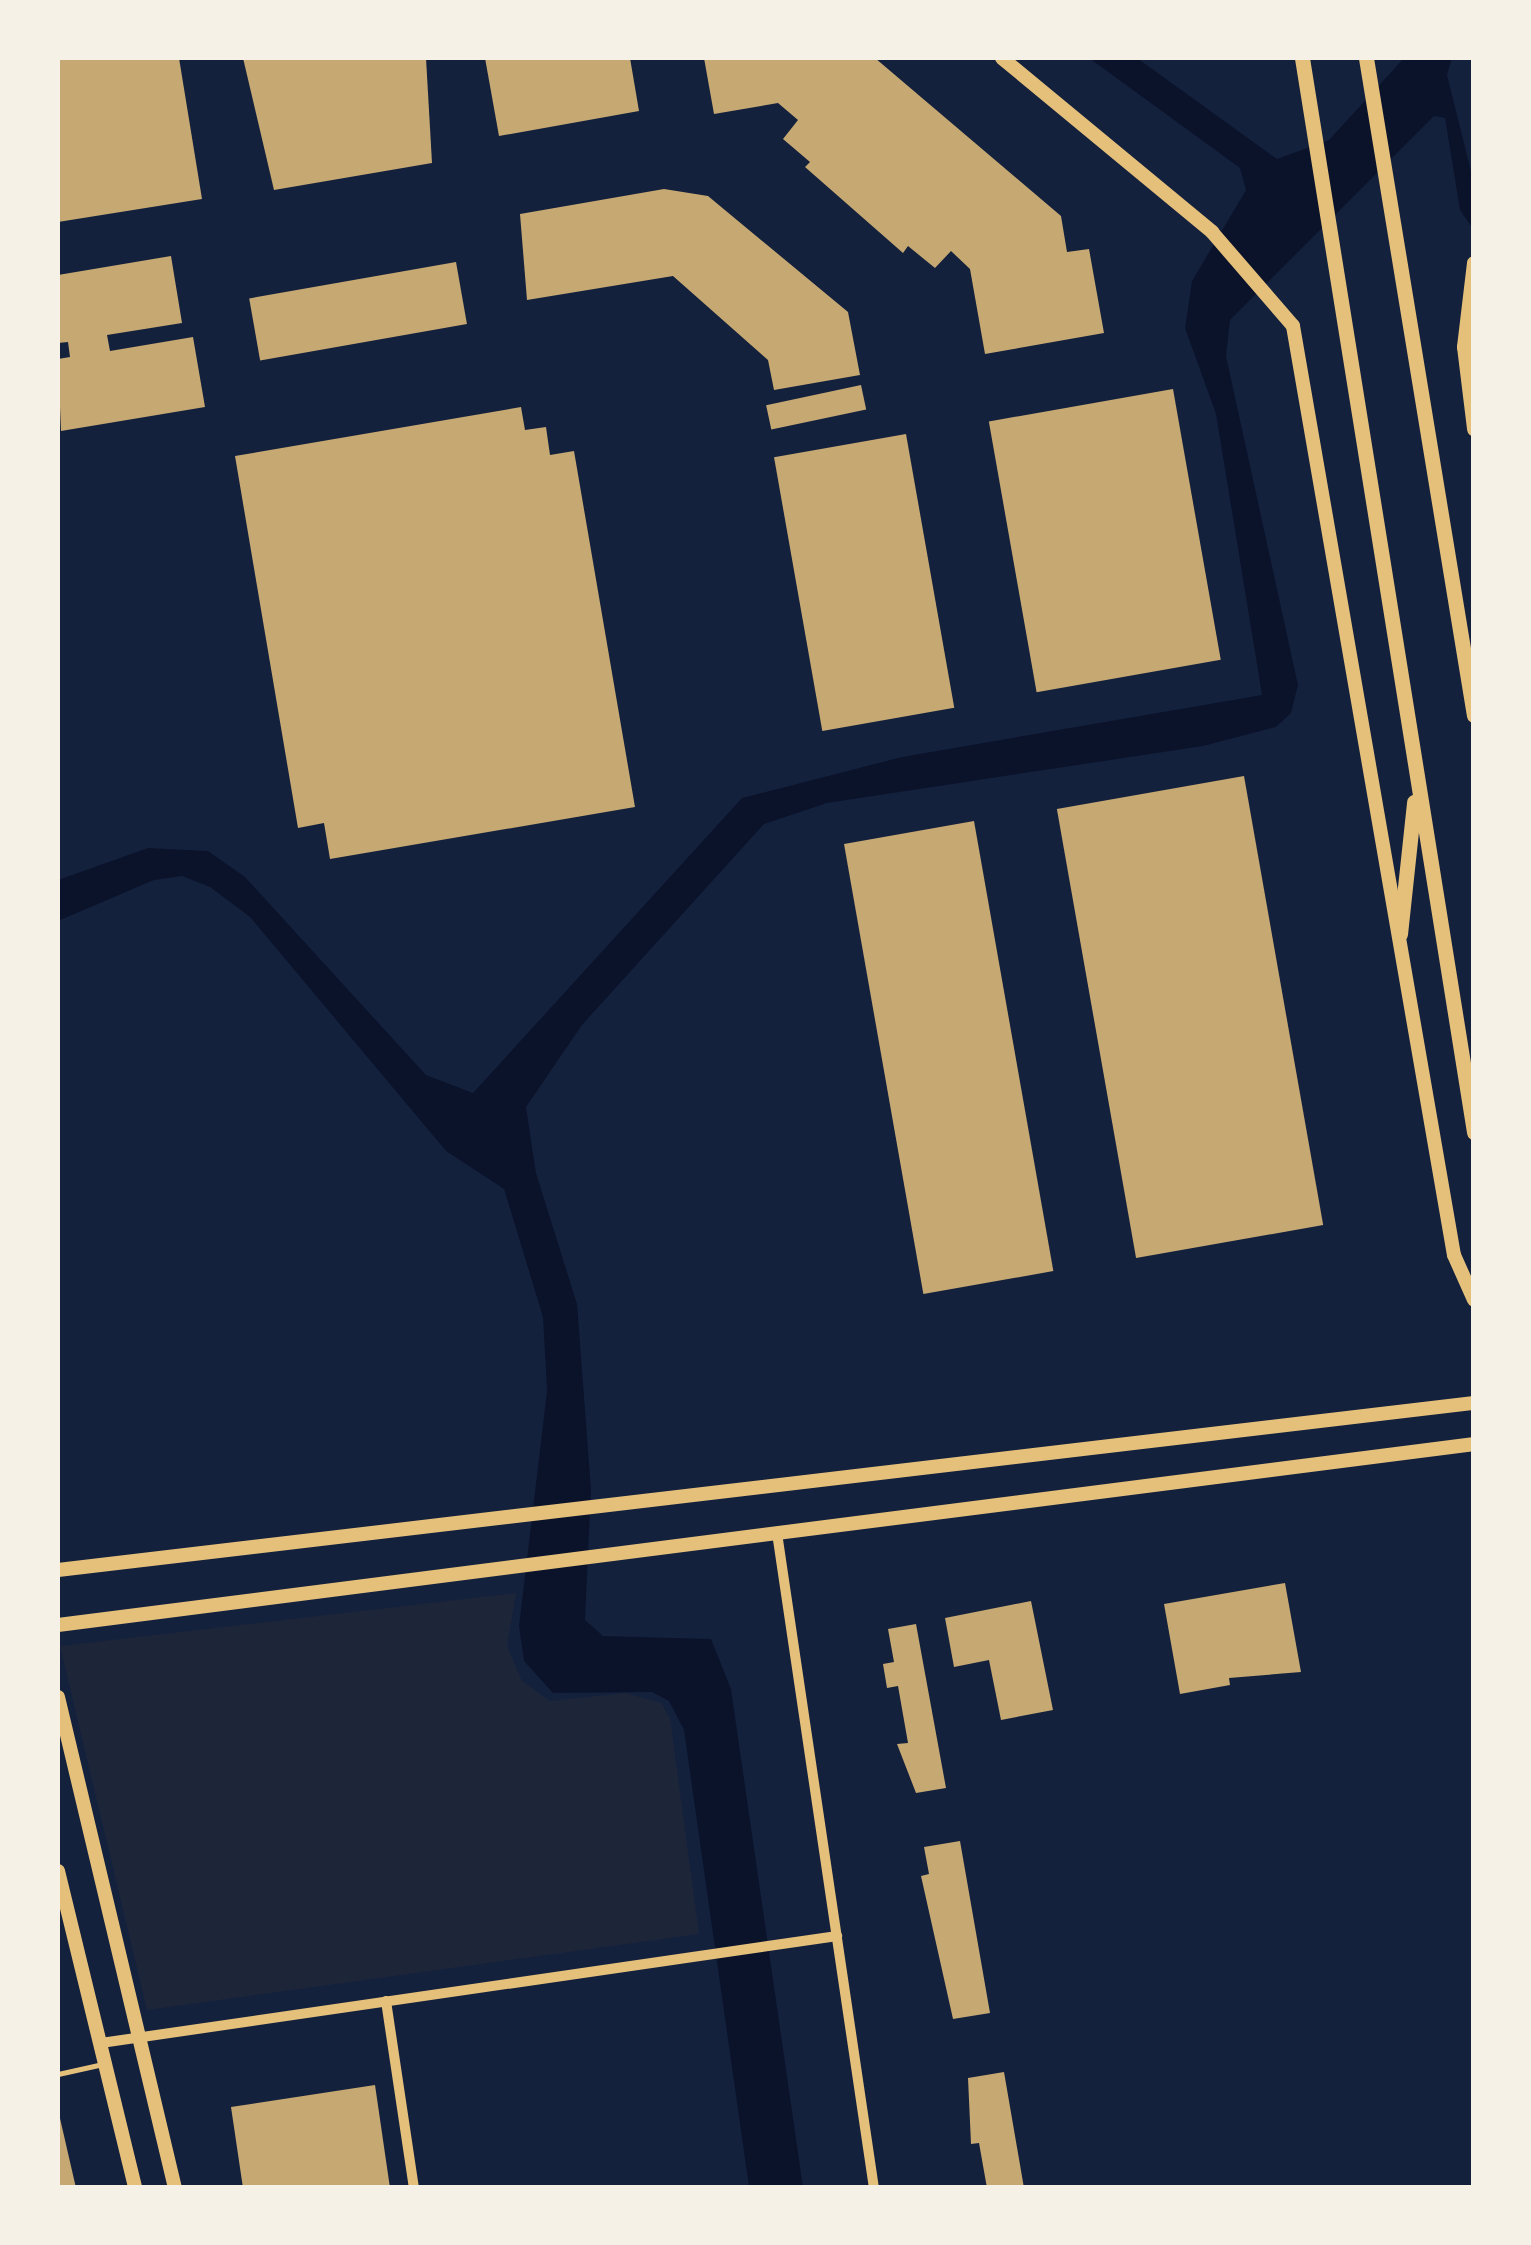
<!DOCTYPE html>
<html>
<head>
<meta charset="utf-8">
<style>
  body { margin:0 }
  #map { position:relative; width:1531px; height:2245px; overflow:hidden; background:#14213d; font-family:Overpass,sans-serif }
  div>[style] { position:absolute }
  .green>* { inset:0; background:#1d2539 }
  .water>* { inset:0; background:#0b132b }
  .building>* { inset:0; background:#c6a872; transform-origin:0 0 }
  .service>* { height:5px; margin:-2.5px; padding:0 2.5px; transform-origin:2.5px; border-radius:2.5px; background:#e5c07b }
  .minor>* { height:10px; margin:-5px; padding:0 5px; transform-origin:5px; border-radius:5px; background:#e5c07b }
  .secondary>* { height:14px; margin:-7px; padding:0 7px; transform-origin:7px; border-radius:7px; background:#e5c07b }
  .primary>* { height:15px; margin:-7.5px; padding:0 7.5px; transform-origin:7.5px; border-radius:7.5px; background:#e5c07b }
  span { translate:-50% -50%; white-space:nowrap; text-align:center; line-height:1.15; -webkit-text-stroke:10px #f6f1e7; paint-order:stroke }
  .frame { position:absolute; inset:0; border:60px solid #f6f1e7; pointer-events:none }
</style>
</head>
<body>
<div id="map">
  <div class="green">
    <i style="clip-path:polygon(516px 1593px,507px 1646px,522px 1681px,550px 1701px,626px 1693px,661px 1703px,670px 1718px,699px 1934px,147px 2010px,60px 1646px)"></i>
  </div>
  <div class="water">
    <i style="clip-path:polygon(1089px 58px,1137px 58px,1277px 159px,1329px 140px,1404px 58px,1452px 58px,1447px 75px,1473px 179px,1473px 229px,1460px 210px,1445px 118px,1434px 116px,1230px 320px,1226px 356px,1298px 685px,1291px 713px,1276px 727px,1203px 746px,827px 803px,764px 824px,582px 1025px,526px 1107px,536px 1173px,577px 1304px,591px 1489px,585px 1620px,603px 1636px,711px 1639px,731px 1689px,803px 2187px,749px 2187px,684px 1730px,669px 1701px,652px 1692px,553px 1693px,524px 1661px,519px 1626px,547px 1391px,543px 1317px,504px 1189px,446px 1151px,250px 917px,210px 887px,182px 876px,154px 880px,58px 921px,58px 880px,148px 848px,208px 851px,245px 877px,426px 1075px,473px 1093px,742px 798px,902px 757px,1262px 695px,1216px 414px,1185px 328px,1192px 281px,1246px 190px,1240px 168px)"></i>
  </div>
  <div class="building">
    <i style="clip-path:polygon(58px 58px,179px 58px,202px 199px,58px 222px)"></i>
    <i style="clip-path:polygon(243px 58px,426px 58px,432px 163px,274px 190px)"></i>
    <i style="clip-path:polygon(485px 58px,630px 58px,639px 111px,499px 136px)"></i>
    <i style="clip-path:polygon(704px 58px,875px 58px,1061px 216px,1067px 252px,1089px 249px,1104px 333px,985px 354px,970px 269px,951px 251px,935px 268px,908px 246px,903px 253px,805px 167px,810px 162px,783px 139px,798px 120px,778px 103px,714px 114px)"></i>
    <i style="clip-path:polygon(664px 189px,708px 196px,848px 312px,860px 375px,774px 390px,768px 360px,673px 276px,527px 300px,520px 214px)"></i>
    <i style="clip-path:polygon(171px 256px,182px 323px,107px 335px,110px 351px,193px 337px,205px 407px,61px 431px,58px 359px,70px 357px,68px 342px,58px 343px,58px 275px)"></i>
    <i style="left:456px;top:262px;width:63px;height:210px;rotate:80deg"></i>
    <i style="left:861px;top:385px;width:25px;height:97px;rotate:78deg"></i>
    <i style="left:1173px;top:389px;width:275px;height:187px;rotate:80deg"></i>
    <i style="clip-path:polygon(521px 407px,525px 430px,546px 427px,550px 455px,574px 451px,635px 807px,330px 859px,324px 823px,298px 828px,235px 456px)"></i>
    <i style="left:906px;top:434px;width:278px;height:134px;rotate:80deg"></i>
    <i style="left:1244px;top:776px;width:456px;height:190px;rotate:80deg"></i>
    <i style="left:974px;top:821px;width:457px;height:132px;rotate:80deg"></i>
    <i style="clip-path:polygon(1285px 1583px,1301px 1672px,1229px 1678px,1230px 1685px,1180px 1694px,1164px 1604px)"></i>
    <i style="clip-path:polygon(1031px 1601px,1053px 1710px,1001px 1720px,989px 1660px,954px 1667px,945px 1618px)"></i>
    <i style="clip-path:polygon(916px 1624px,946px 1788px,916px 1793px,897px 1744px,908px 1743px,898px 1686px,887px 1688px,883px 1664px,894px 1662px,888px 1629px)"></i>
    <i style="clip-path:polygon(960px 1841px,990px 2013px,953px 2019px,921px 1876px,929px 1874px,924px 1847px)"></i>
    <i style="clip-path:polygon(1004px 2072px,1024px 2188px,987px 2188px,979px 2143px,971px 2144px,968px 2078px)"></i>
    <i style="clip-path:polygon(375px 2085px,390px 2188px,243px 2188px,231px 2107px)"></i>
    <i style="clip-path:polygon(58px 2114px,59px 2114px,76px 2188px,58px 2188px)"></i>
  </div>
  <div class="service">
    <i style="left:58px;top:2074px;width:46px;rotate:-12.5deg"></i>
  </div>
  <div class="minor">
    <i style="left:777px;top:1533px;width:662px;rotate:81.58deg"></i>
    <i style="left:386px;top:2001px;width:189px;rotate:81.5deg"></i>
    <i style="left:101px;top:2043px;width:744px;rotate:-8.27deg"></i>
  </div>
  <div class="secondary">
    <i style="left:1002px;top:58px;width:273px;rotate:39.6deg"></i>
    <i style="left:1212px;top:232px;width:124px;rotate:49.2deg"></i>
    <i style="left:1293px;top:326px;width:943px;rotate:80.17deg"></i>
    <i style="left:1454px;top:1255px;width:49px;rotate:66deg"></i>
    <i style="left:1474px;top:263px;width:85px;rotate:96.8deg"></i>
    <i style="left:1464px;top:347px;width:83px;rotate:83deg"></i>
    <i style="left:58px;top:1570px;width:1426px;rotate:-6.73deg"></i>
    <i style="left:58px;top:1625px;width:1428px;rotate:-7.28deg"></i>
    <i style="left:58px;top:1697px;width:505px;rotate:76.6deg"></i>
    <i style="left:58px;top:1871px;width:326px;rotate:76.3deg"></i>
  </div>
  <div class="primary">
    <i style="left:1302px;top:58px;width:1088px;rotate:80.9deg"></i>
    <i style="left:1366px;top:58px;width:666px;rotate:80.67deg"></i>
    <i style="left:1400px;top:934px;width:133px;rotate:-83.9deg"></i>
  </div>
  <div class="frame"></div>
</div>
</body>
</html>
